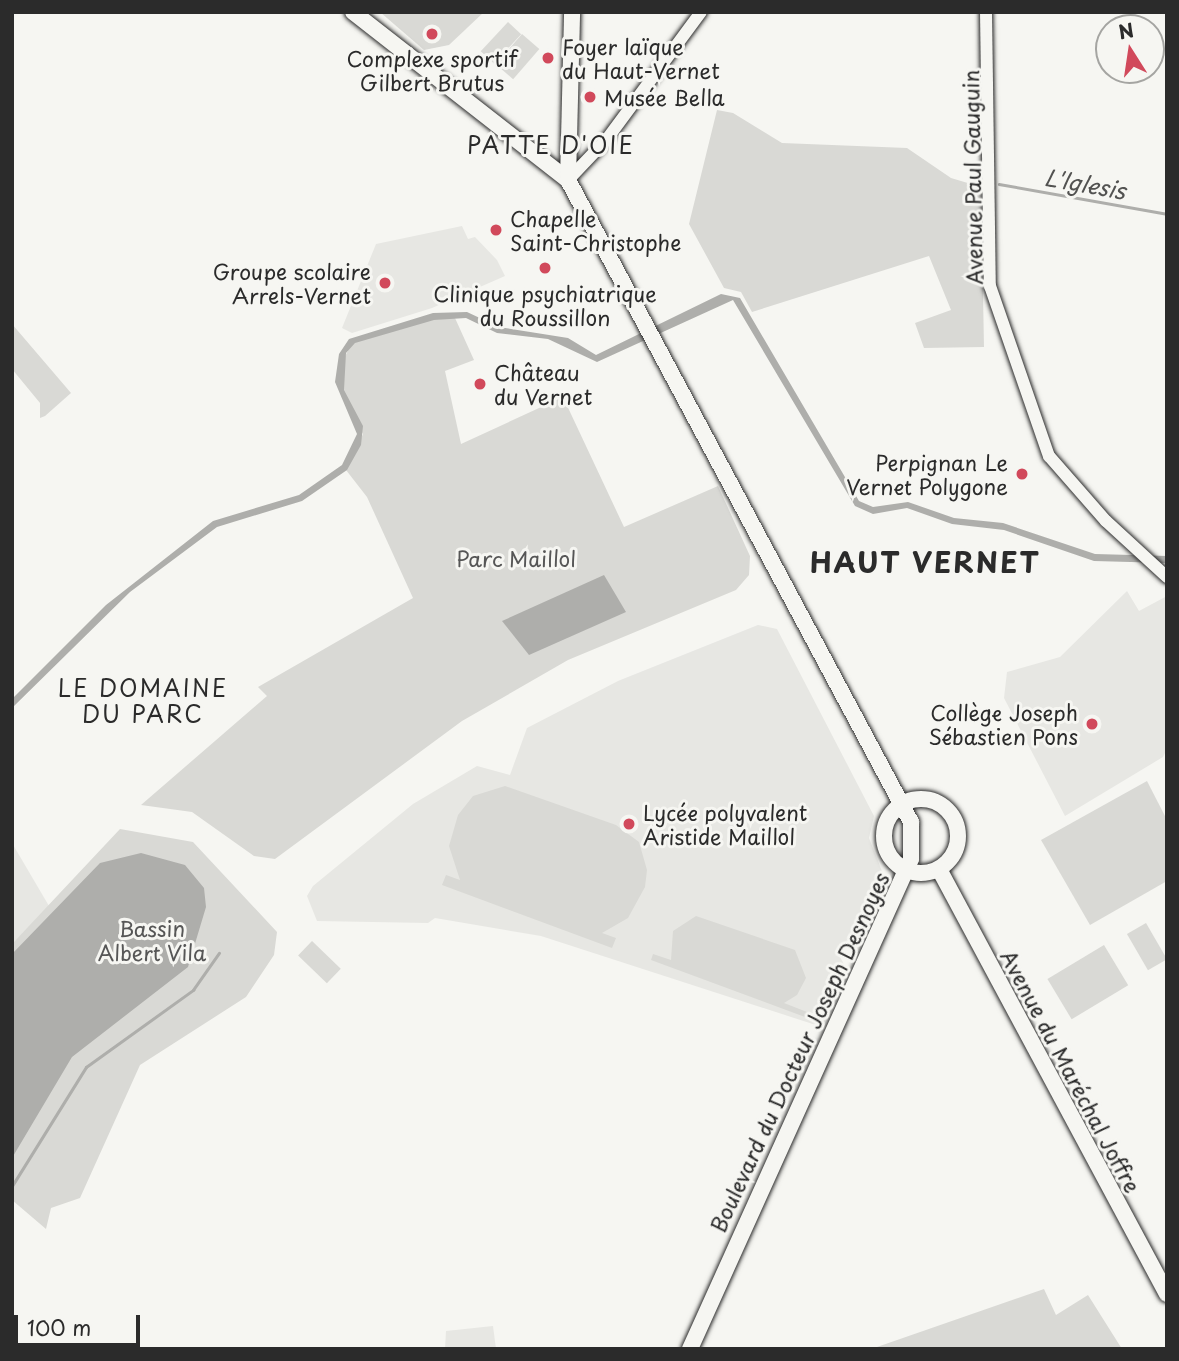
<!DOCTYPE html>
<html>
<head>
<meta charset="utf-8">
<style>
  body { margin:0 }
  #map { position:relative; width:1179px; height:1361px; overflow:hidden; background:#f6f6f2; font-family:"Playpen Sans",sans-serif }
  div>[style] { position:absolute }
  .built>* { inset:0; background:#e7e7e3 }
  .green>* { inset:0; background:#d9d9d5; transform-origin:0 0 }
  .water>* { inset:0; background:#aeaeab }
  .stream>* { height:2.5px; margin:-1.25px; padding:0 1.25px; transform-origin:1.25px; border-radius:1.25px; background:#aeaeab }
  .roads { filter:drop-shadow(0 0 2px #2b2b2b) drop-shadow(0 0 2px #2b2b2b) }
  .minor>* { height:12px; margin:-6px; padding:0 6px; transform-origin:6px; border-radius:6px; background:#f6f6f2 }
  .major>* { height:16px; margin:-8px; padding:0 8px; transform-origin:8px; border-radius:8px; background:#f6f6f2 }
  .major>.ring { margin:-8px; padding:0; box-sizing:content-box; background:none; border:16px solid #f6f6f2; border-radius:50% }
  .dots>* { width:19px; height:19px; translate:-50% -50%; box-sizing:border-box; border:4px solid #f6f6f2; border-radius:50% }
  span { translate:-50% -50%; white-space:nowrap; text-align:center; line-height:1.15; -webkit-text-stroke:6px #f6f6f2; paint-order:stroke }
  .poi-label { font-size:21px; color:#2b2b2b }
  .left { translate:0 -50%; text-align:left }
  .right { translate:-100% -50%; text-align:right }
  .street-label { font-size:21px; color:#2b2b2b }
  .park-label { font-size:21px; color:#565656 }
  .neighbourhood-label { font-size:23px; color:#2b2b2b; letter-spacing:2px }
  .water-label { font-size:23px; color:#525251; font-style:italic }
  .district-label { font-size:28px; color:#2b2b2b; font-weight:700; letter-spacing:2px }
  .frame { position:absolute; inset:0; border:14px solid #2b2b2b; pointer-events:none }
  .north { position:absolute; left:1095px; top:14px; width:70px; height:70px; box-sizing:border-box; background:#f6f6f2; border:2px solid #a5a5a2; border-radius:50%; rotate:348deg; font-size:19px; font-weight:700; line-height:28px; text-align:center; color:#2b2b2b }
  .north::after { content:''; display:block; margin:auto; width:24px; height:32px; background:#d1495b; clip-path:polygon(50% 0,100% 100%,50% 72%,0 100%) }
  .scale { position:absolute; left:14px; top:1315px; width:126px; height:32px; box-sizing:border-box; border:4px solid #2b2b2b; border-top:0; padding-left:9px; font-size:21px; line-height:24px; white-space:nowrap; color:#2b2b2b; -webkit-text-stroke:5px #f6f6f2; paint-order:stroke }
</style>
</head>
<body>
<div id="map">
  <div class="built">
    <i style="clip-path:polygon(462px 226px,468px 239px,475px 237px,497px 260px,505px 276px,432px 308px,352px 333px,342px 328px,376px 244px)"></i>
    <i style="clip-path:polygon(1127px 591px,1139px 611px,1167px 596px,1167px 749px,1163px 757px,1065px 816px,1004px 698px,1007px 672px,1060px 657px)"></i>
    <i style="clip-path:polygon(758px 625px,777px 629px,874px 816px,869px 838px,885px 879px,853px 939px,842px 947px,839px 955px,846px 968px,822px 1027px,541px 936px,435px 918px,428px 923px,317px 921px,307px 896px,313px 886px,413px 804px,477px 766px,510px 775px,527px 728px,618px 681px)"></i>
    <i style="clip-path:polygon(12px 843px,49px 906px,12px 944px)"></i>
    <i style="clip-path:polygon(493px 1326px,496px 1349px,445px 1349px,446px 1331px)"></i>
  </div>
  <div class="green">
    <i style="clip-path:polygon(380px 12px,484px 12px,449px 45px,424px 50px)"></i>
    <i style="left:508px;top:22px;width:18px;height:40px;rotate:43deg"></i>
    <i style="left:522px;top:34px;width:23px;height:40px;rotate:41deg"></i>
    <i style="clip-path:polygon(717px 110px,733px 113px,782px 143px,907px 148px,951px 178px,981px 187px,984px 347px,924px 348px,915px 323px,951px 310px,929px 256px,752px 312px,741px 292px,724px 288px,689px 224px)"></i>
    <i style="clip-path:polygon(455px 318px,474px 360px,445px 371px,461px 444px,563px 397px,624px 527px,718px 486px,750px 556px,749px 575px,736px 590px,568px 660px,462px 721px,275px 859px,254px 856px,192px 812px,141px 805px,267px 696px,258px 687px,413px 598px,367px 497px,346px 470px,363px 434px,341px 396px,340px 367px,353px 340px,412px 321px)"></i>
    <i style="clip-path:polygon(12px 324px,71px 393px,45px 416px,40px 418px,40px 403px,12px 369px)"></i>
    <i style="clip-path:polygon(1147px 781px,1167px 820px,1167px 881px,1090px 925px,1041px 840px)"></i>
    <i style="clip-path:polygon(505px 786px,616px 825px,639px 842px,647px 870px,645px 887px,628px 918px,602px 933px,616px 938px,612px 948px,442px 885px,446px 875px,460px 880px,449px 846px,458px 815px,473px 796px)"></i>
    <i style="clip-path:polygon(120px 829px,193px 842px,277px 932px,274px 955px,246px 997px,140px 1065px,80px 1198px,51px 1208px,46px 1229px,12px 1200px,12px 944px)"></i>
    <i style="clip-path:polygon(696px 916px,795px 950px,806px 978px,797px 995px,784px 1003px,807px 1012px,805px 1017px,651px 960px,653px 954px,671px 960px,673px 931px)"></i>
    <i style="left:1146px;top:923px;width:42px;height:22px;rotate:60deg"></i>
    <i style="left:312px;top:941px;width:40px;height:20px;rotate:44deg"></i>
    <i style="left:1104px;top:945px;width:47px;height:66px;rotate:59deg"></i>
    <i style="clip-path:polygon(1044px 1289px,1056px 1315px,1088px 1295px,1122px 1349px,877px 1347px)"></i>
  </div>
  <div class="water">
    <i style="clip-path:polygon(721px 294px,740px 298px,859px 501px,873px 507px,908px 502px,954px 518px,1003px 523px,1095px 554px,1167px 556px,1167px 563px,1094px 561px,1004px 530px,952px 524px,907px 508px,873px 514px,855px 506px,733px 300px,597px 362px,548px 339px,497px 333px,466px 318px,434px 320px,355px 343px,346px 353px,344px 390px,363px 426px,361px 445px,347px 470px,302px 501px,217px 527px,130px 592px,12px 708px,12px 699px,106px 605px,213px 521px,299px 495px,342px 465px,357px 434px,335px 382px,339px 354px,349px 339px,433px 313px,467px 312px,499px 327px,568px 338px,596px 355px)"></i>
    <i style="clip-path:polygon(604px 575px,626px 612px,529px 655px,502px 621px)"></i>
    <i style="clip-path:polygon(141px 853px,185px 865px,204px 888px,206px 907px,188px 967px,72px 1057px,12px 1158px,12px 954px,100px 863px)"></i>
  </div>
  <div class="stream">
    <i style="left:999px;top:184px;width:171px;rotate:10.1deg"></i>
    <i style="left:12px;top:1186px;width:140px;rotate:-58.1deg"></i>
    <i style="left:86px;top:1067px;width:132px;rotate:-35.7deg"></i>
    <i style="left:193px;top:990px;width:45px;rotate:-54.9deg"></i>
  </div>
  <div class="roads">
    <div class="minor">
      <i style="left:986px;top:12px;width:274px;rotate:89.2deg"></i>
      <i style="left:990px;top:286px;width:180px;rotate:70.9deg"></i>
      <i style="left:1049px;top:456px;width:86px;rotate:48.8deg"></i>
      <i style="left:1106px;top:521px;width:83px;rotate:42.6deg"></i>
      <i style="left:568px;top:180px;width:57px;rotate:-46.4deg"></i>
      <i style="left:607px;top:139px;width:158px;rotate:-53.5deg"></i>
    </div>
    <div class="major">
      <i style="left:353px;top:12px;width:273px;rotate:38deg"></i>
      <i style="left:568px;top:180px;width:728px;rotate:61.89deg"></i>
      <i style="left:911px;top:822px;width:37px;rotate:90deg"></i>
      <i style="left:911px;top:859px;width:538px;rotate:114.28deg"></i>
      <i style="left:568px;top:180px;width:168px;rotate:-88.6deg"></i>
      <i class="ring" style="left:884px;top:799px;width:58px;height:58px"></i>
      <i style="left:939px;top:869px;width:482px;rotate:61.8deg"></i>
    </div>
  </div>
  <div class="dots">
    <i style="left:432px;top:34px;background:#d1495b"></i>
    <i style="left:548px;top:58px;background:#d1495b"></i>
    <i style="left:590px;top:97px;background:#d1495b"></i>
    <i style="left:496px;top:230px;background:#d1495b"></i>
    <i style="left:545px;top:268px;background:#d1495b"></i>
    <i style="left:385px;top:283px;background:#d1495b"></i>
    <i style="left:480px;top:384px;background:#d1495b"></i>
    <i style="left:1022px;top:474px;background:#d1495b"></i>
    <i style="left:1092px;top:724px;background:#d1495b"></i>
    <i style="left:629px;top:824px;background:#d1495b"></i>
  </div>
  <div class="poi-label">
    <span class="left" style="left:562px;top:58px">Foyer laïque<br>du Haut-Vernet</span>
    <span style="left:432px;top:70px">Complexe sportif<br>Gilbert Brutus</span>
    <span class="left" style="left:604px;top:97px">Musée Bella</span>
    <span class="left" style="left:510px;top:230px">Chapelle<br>Saint-Christophe</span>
    <span class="right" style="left:371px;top:283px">Groupe scolaire<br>Arrels-Vernet</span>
    <span style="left:545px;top:305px">Clinique psychiatrique<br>du Roussillon</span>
    <span class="left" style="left:494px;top:384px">Château<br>du Vernet</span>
    <span class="right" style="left:1008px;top:474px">Perpignan Le<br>Vernet Polygone</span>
    <span class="right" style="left:1078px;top:724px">Collège Joseph<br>Sébastien Pons</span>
    <span class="left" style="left:643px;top:824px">Lycée polyvalent<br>Aristide Maillol</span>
  </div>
  <div class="street-label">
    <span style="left:972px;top:177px;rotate:-91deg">Avenue Paul Gauguin</span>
    <span style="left:799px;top:1052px;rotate:-65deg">Boulevard du Docteur Joseph Desnoyes</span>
    <span style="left:1071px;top:1071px;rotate:62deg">Avenue du Maréchal Joffre</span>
  </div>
  <div class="park-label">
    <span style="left:516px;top:558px">Parc Maillol</span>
    <span style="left:152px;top:940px">Bassin<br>Albert Vila</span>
  </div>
  <div class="neighbourhood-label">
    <span style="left:551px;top:145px">PATTE D'OIE</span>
    <span style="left:143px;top:701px">LE DOMAINE<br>DU PARC</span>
  </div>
  <div class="water-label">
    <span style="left:1085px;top:184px;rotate:10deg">L'Iglesis</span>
  </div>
  <div class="district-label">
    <span style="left:925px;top:562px">HAUT VERNET</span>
  </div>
  <div class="frame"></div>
  <div class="north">N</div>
  <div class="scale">100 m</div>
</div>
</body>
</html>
